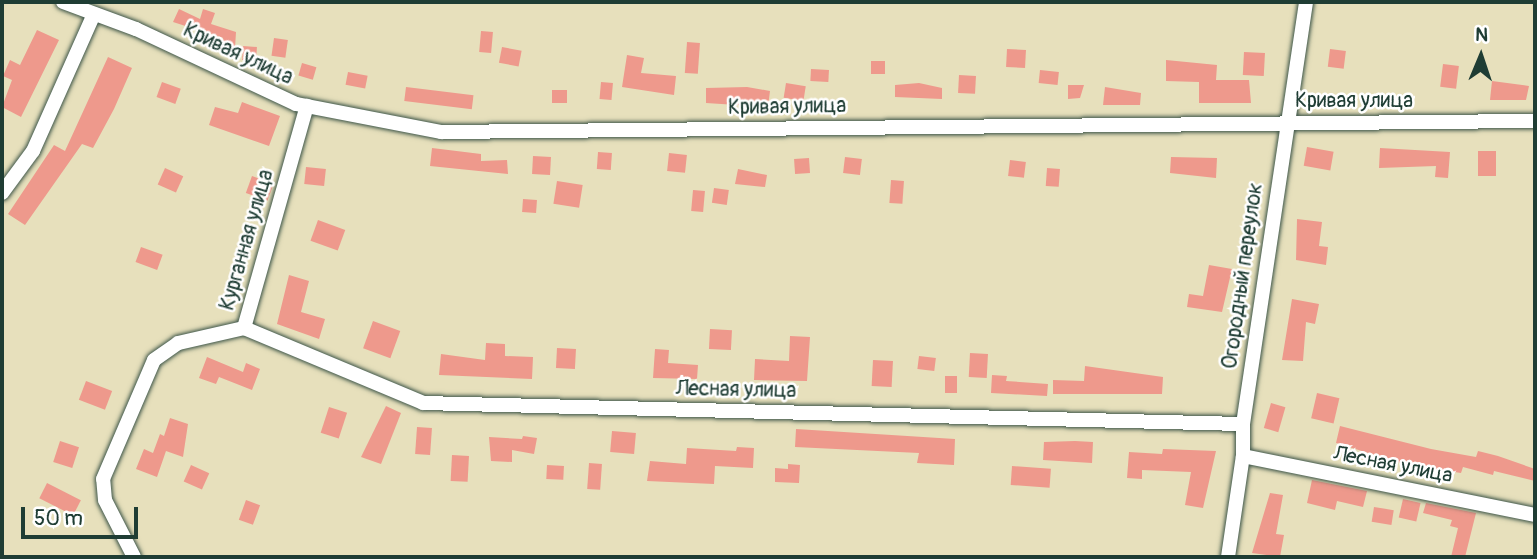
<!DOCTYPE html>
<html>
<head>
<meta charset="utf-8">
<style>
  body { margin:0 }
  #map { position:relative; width:1537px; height:559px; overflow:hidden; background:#e7e0bc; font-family:Pangolin,sans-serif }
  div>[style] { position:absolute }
  .building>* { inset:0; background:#ee998c; transform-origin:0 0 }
  .roads { filter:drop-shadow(0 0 2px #3d5548) drop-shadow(0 0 2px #3d5548) }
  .street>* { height:14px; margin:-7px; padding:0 7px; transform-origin:7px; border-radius:7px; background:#fff }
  span { translate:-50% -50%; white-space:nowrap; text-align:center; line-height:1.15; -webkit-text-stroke:5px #fff; paint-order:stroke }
  .street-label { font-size:21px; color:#1f3d34 }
  .frame { position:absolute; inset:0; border:4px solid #1f3d34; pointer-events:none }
  .north { position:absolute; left:1446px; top:21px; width:70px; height:70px; -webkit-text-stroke:5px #fff; paint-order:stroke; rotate:2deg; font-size:19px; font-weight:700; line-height:28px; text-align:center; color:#1f3d34 }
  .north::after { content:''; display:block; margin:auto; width:24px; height:32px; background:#1f3d34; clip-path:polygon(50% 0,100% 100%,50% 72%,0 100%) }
  .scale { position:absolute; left:21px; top:507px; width:117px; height:32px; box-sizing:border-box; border:4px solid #1f3d34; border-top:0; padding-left:9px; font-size:21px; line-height:24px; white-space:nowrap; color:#1f3d34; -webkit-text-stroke:5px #fff; paint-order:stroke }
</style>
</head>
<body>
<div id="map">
  <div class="building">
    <i style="clip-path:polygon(179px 9px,200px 19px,203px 9px,215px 13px,211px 24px,236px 32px,235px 48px,222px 47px,223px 38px,173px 22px)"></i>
    <i style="clip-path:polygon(37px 30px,59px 40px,21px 117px,2px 107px,12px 80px,3px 76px,10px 60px,20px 65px)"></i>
    <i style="left:481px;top:31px;width:12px;height:21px;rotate:5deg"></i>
    <i style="left:274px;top:38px;width:14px;height:18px;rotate:8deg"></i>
    <i style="left:687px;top:42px;width:13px;height:31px;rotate:4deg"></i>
    <i style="left:243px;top:46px;width:14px;height:14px;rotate:4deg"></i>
    <i style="left:502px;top:47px;width:20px;height:16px;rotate:11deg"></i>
    <i style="left:1007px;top:49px;width:19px;height:18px;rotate:3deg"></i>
    <i style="left:1330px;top:49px;width:16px;height:18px;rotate:7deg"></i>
    <i style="left:1244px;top:52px;width:21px;height:23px;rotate:3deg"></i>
    <i style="clip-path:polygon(627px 55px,644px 58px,641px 73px,676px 76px,674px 95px,622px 87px)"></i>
    <i style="clip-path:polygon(108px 57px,132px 68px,114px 109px,93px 148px,82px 144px,25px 225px,8px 214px,54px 145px,65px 151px)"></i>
    <i style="clip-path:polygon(1166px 60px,1217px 65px,1216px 80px,1249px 80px,1251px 103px,1199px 103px,1199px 82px,1166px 81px)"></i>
    <i style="left:871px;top:61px;width:14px;height:13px"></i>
    <i style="left:302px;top:63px;width:15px;height:13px;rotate:16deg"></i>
    <i style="left:1443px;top:64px;width:16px;height:23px;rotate:7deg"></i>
    <i style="left:811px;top:69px;width:18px;height:12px;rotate:3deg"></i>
    <i style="left:1040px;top:70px;width:19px;height:13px;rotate:6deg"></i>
    <i style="left:348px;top:72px;width:20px;height:13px;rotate:11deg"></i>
    <i style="left:959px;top:75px;width:17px;height:18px;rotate:3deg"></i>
    <i style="clip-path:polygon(1492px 81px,1529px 86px,1526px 100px,1490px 100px)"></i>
    <i style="left:162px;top:82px;width:20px;height:16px;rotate:20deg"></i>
    <i style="left:601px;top:82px;width:12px;height:17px;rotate:5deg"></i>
    <i style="left:786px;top:83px;width:20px;height:15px;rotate:9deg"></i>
    <i style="clip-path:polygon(919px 83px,942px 88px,942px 99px,895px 97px,895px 85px)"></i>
    <i style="clip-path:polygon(1068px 85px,1084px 85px,1080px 98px,1068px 99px)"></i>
    <i style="left:406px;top:87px;width:68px;height:14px;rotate:7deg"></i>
    <i style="clip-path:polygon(747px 87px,770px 91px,768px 107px,706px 103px,706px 88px)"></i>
    <i style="clip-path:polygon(1105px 87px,1141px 93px,1140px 105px,1103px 105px)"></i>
    <i style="left:552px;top:90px;width:15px;height:13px"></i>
    <i style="clip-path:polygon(242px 102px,280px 116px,269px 146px,209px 125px,215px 107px,238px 113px)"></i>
    <i style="left:1307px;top:147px;width:27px;height:19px;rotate:10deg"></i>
    <i style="clip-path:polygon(432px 148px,481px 154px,481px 161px,507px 160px,508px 174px,430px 166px)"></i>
    <i style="clip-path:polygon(1380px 148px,1450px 152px,1448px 178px,1435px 177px,1436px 166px,1379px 168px)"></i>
    <i style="left:1478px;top:151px;width:18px;height:25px"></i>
    <i style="left:598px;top:152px;width:14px;height:17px;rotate:4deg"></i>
    <i style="left:669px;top:153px;width:18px;height:18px;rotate:6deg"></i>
    <i style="left:533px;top:156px;width:18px;height:18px;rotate:3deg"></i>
    <i style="left:845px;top:157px;width:17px;height:16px;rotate:7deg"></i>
    <i style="clip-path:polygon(1171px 157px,1217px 158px,1216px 178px,1170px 173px)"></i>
    <i style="left:809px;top:158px;width:15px;height:15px;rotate:86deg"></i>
    <i style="left:1010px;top:160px;width:16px;height:16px;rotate:7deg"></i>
    <i style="left:306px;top:167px;width:20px;height:17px;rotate:6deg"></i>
    <i style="left:165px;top:168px;width:20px;height:18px;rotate:24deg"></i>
    <i style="left:1047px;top:168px;width:13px;height:18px;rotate:4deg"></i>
    <i style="clip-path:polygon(738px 169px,767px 175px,765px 187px,735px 184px)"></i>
    <i style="left:252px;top:176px;width:23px;height:18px;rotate:20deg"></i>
    <i style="left:891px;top:180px;width:13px;height:23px;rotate:4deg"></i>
    <i style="left:557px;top:181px;width:26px;height:23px;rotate:9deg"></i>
    <i style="left:714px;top:188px;width:15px;height:15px;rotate:8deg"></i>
    <i style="left:693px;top:190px;width:12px;height:21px;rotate:5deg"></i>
    <i style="left:523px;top:199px;width:14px;height:13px;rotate:4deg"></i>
    <i style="clip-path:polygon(1297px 219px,1322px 222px,1319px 246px,1328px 247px,1326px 265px,1296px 260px)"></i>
    <i style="left:318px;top:220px;width:29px;height:22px;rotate:20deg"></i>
    <i style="left:141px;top:247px;width:23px;height:16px;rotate:20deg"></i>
    <i style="clip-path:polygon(1209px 265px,1232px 269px,1222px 312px,1187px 307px,1189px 294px,1203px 296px)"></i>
    <i style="clip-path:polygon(289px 275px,309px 281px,301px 312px,325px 319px,319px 339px,277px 324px)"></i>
    <i style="clip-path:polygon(1292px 299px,1319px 304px,1315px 324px,1306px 322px,1303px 361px,1282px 360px)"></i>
    <i style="left:373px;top:321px;width:29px;height:29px;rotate:20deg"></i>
    <i style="left:710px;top:329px;width:22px;height:20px;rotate:3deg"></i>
    <i style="clip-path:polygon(790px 336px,810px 337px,807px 381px,754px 380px,755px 359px,789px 361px)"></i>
    <i style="clip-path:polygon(486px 343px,505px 344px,505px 356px,533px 357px,532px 379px,439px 375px,441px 354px,485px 360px)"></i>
    <i style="left:557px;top:348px;width:19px;height:20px;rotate:3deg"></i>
    <i style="clip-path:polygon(655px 349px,669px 350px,668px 363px,698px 365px,697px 379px,653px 378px)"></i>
    <i style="left:970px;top:353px;width:18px;height:24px;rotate:3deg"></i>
    <i style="left:919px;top:356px;width:17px;height:13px;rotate:7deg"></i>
    <i style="clip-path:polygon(207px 357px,243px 372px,246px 363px,260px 369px,252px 390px,219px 377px,216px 384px,199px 378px)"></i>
    <i style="left:873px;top:360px;width:20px;height:26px;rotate:3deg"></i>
    <i style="clip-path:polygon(1085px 366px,1163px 377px,1162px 394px,1053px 394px,1053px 380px,1084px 381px)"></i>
    <i style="clip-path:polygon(992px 375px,1007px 376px,1006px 381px,1048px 384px,1047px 396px,991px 393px)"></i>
    <i style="left:945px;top:376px;width:12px;height:17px"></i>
    <i style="left:86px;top:381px;width:28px;height:20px;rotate:21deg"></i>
    <i style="left:1317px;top:393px;width:23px;height:26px;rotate:13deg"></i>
    <i style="left:1271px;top:403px;width:15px;height:26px;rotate:16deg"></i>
    <i style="clip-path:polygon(386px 406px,401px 413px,381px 464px,361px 457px)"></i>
    <i style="left:329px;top:407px;width:19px;height:27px;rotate:18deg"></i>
    <i style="clip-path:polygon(170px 418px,188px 424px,183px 457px,166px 451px,157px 477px,136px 469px,144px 449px,153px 453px,160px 434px,164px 436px)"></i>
    <i style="clip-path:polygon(1340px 426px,1431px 449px,1476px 457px,1478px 451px,1498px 456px,1535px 469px,1535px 481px,1494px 471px,1493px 475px,1463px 467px,1461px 473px,1404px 464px,1336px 443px)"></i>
    <i style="left:417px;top:427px;width:15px;height:27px;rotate:4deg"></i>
    <i style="clip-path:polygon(796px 429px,955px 439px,954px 465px,917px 463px,919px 453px,795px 447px)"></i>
    <i style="left:612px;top:431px;width:24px;height:21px;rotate:5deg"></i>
    <i style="clip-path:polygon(523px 436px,537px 438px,534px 454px,512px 450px,512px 462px,491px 461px,489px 437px,522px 439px)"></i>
    <i style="left:60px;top:441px;width:20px;height:22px;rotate:18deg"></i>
    <i style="clip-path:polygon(1075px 441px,1093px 442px,1092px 463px,1043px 460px,1044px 442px)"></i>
    <i style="clip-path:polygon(737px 447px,754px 448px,753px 468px,715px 466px,714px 484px,647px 481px,650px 461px,686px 464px,687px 448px,736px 451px)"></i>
    <i style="clip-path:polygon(1163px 449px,1216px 451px,1203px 508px,1185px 505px,1191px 472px,1142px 470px,1142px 479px,1127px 478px,1129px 452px,1162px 454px)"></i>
    <i style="left:452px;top:455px;width:17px;height:26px;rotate:3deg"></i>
    <i style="left:589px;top:463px;width:13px;height:26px;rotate:4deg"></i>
    <i style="clip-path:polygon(788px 464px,800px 465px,799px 483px,775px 482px,775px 468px,788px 469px)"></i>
    <i style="left:191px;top:465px;width:20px;height:18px;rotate:24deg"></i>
    <i style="left:547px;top:465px;width:17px;height:14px;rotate:3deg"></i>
    <i style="left:1012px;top:466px;width:39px;height:19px;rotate:4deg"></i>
    <i style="clip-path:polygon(1312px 480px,1367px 491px,1363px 507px,1337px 501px,1335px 510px,1307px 503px)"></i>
    <i style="left:47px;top:483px;width:38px;height:17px;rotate:27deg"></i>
    <i style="clip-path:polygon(1270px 493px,1283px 495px,1276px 534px,1284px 535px,1280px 557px,1252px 553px)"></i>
    <i style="left:1403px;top:499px;width:18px;height:19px;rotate:13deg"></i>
    <i style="left:246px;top:500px;width:15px;height:21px;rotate:20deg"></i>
    <i style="clip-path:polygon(1426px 503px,1476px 513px,1465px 557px,1451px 557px,1458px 528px,1450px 526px,1452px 520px,1423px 513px)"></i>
    <i style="left:1374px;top:507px;width:20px;height:15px;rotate:9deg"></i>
  </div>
  <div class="roads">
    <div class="street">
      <i style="left:63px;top:2px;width:78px;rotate:20.3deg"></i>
      <i style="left:136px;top:29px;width:177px;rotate:25.1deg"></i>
      <i style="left:296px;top:104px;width:148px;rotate:10.9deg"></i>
      <i style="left:441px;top:132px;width:1094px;rotate:-0.58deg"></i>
      <i style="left:2px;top:193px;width:52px;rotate:-53.6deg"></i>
      <i style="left:33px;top:151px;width:150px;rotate:-66deg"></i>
      <i style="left:244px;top:328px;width:194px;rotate:22.7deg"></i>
      <i style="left:423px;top:403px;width:820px;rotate:1.47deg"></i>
      <i style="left:1243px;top:456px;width:298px;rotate:11.4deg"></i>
      <i style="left:134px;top:557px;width:64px;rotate:-117deg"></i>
      <i style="left:105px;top:500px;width:21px;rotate:-95deg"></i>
      <i style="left:103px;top:479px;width:129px;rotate:-66.8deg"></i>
      <i style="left:154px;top:360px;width:29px;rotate:-35deg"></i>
      <i style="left:178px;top:343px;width:68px;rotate:-12.8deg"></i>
      <i style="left:244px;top:328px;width:231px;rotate:-74.2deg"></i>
      <i style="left:1228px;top:557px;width:102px;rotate:-81.6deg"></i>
      <i style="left:1243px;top:456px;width:32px;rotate:-90deg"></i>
      <i style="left:1243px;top:424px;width:427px;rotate:-81.5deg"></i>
    </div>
  </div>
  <div class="street-label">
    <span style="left:238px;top:54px;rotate:25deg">Кривая улица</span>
    <span style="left:1354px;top:101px">Кривая улица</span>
    <span style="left:787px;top:107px;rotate:-1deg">Кривая улица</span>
    <span style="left:247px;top:240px;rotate:-74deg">Курганная улица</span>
    <span style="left:1243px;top:276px;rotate:-82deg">Огородный переулок</span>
    <span style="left:736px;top:390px;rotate:1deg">Лесная улица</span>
    <span style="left:1393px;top:465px;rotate:11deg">Лесная улица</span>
  </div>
  <div class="frame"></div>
  <div class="north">N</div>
  <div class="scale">50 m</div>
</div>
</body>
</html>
